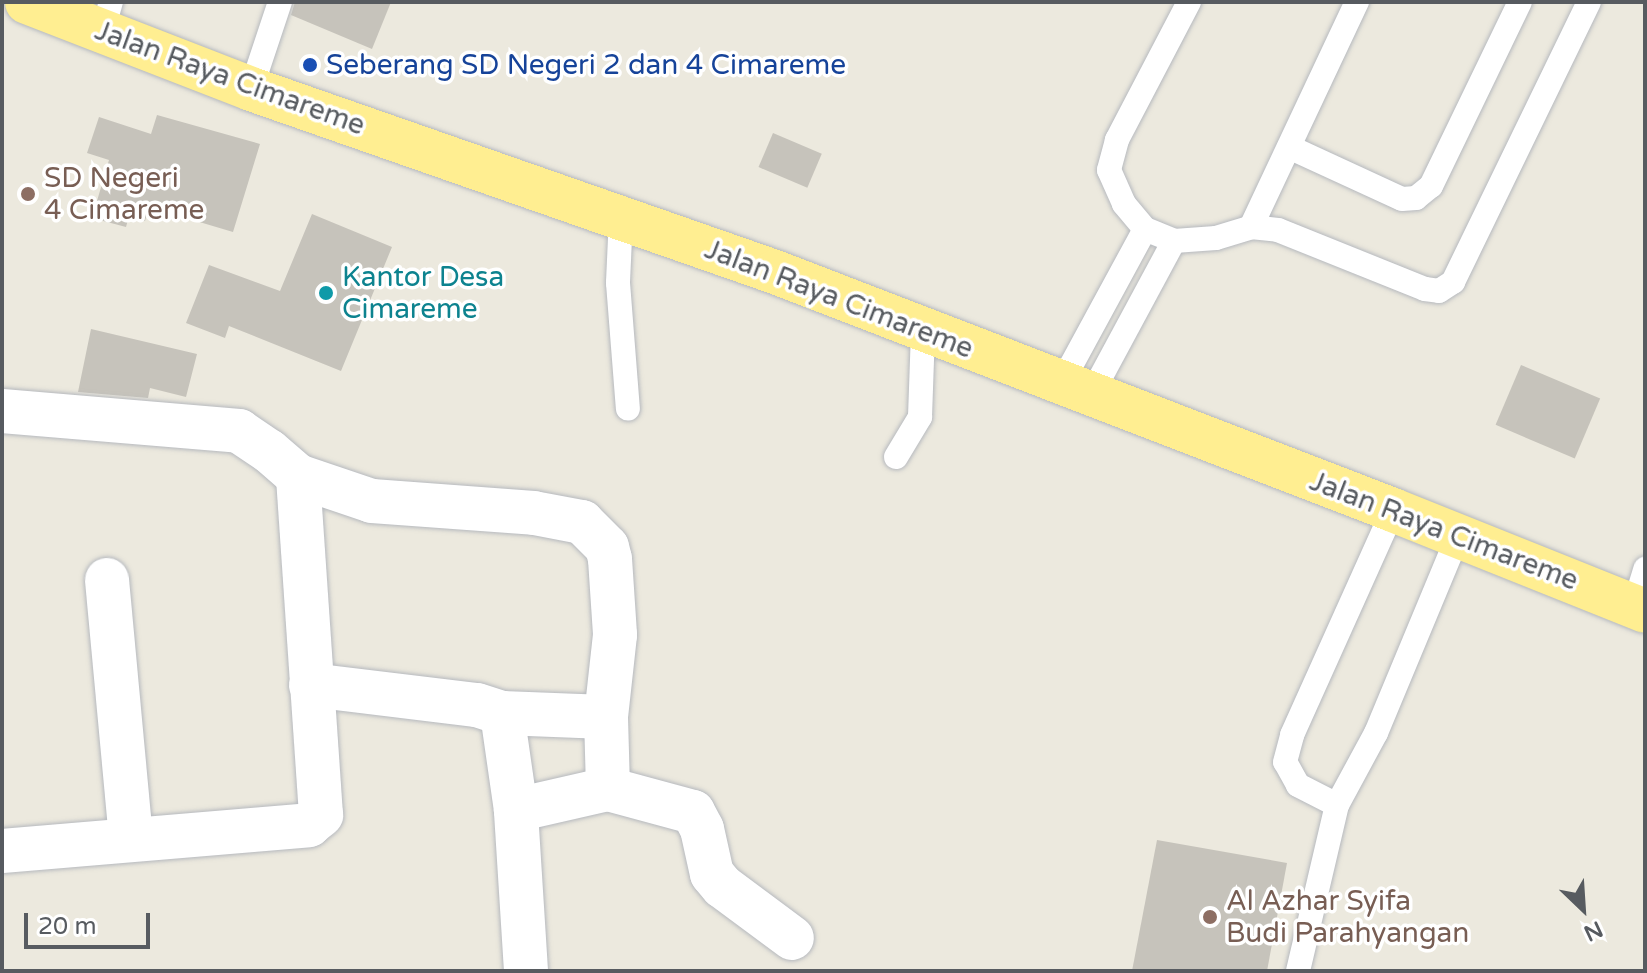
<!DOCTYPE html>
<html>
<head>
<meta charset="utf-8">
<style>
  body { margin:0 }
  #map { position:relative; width:1647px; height:973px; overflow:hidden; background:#ece9de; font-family:"Varela Round",sans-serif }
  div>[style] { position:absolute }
  .building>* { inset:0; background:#c6c3bb; transform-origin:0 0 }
  .roads { filter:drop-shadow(0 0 2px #b6b9be) drop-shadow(0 0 2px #b6b9be) }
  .service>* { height:24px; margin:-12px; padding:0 12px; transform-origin:12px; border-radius:12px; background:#fff }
  .minor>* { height:44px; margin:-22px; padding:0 22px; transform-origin:22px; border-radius:22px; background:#fff }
  .trunk>* { height:44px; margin:-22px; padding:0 22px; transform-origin:22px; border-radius:22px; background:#ffee91 }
  .dots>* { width:22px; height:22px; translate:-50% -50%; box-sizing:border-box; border:4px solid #fff; border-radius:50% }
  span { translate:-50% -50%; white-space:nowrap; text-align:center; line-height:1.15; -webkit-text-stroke:7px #fff; paint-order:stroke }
  .transit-label { font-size:28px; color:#164399 }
  .left { translate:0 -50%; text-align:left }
  .street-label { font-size:28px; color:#575b60 }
  .education-label { font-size:28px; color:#785e54 }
  .culture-label { font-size:28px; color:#0d838f }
  .frame { position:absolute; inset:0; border:4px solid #575b60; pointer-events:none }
  .north { position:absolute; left:1543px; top:869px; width:80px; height:80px; -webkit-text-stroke:6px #fff; paint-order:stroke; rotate:155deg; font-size:22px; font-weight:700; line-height:32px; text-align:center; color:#575b60 }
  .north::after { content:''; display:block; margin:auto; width:28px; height:36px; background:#575b60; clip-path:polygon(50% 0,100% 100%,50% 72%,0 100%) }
  .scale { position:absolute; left:24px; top:913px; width:126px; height:36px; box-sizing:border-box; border:4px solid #575b60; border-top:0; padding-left:10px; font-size:24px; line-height:28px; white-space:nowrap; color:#575b60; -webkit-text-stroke:6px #fff; paint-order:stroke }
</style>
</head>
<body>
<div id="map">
  <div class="building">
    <i style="clip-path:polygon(295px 2px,391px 2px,372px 49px,291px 15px)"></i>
    <i style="clip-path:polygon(157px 115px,260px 144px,233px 232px,149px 207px,145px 221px,129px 216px,126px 227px,92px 218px,109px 160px,87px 153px,99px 117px,151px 134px)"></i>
    <i style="left:773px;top:133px;width:53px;height:37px;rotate:23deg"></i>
    <i style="clip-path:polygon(312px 214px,392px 247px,341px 371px,229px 326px,225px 338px,186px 323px,209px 265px,280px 291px)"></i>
    <i style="clip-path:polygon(91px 329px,197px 354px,186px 397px,150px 388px,148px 398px,78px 392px)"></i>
    <i style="left:1521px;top:365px;width:86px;height:65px;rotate:23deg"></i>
    <i style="clip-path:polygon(1157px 840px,1287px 863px,1267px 971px,1132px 971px)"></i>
  </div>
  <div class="roads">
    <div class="service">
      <i style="left:1189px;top:2px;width:156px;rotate:117.6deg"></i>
      <i style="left:1117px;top:140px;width:31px;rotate:105deg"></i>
      <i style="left:1109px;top:170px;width:37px;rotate:66deg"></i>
      <i style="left:1124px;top:204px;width:33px;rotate:50deg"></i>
      <i style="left:1145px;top:229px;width:31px;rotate:22deg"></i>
      <i style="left:1174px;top:241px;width:42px;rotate:-4.1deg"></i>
      <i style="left:1216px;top:238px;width:37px;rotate:-17deg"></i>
      <i style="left:1251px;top:227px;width:27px;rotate:6deg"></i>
      <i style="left:1278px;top:230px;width:158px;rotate:21.9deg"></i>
      <i style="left:1425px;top:289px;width:14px;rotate:8deg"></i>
      <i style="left:1439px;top:291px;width:17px;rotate:-33deg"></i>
      <i style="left:1453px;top:282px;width:311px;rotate:-64.1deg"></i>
      <i style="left:102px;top:33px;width:32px;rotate:-74deg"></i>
      <i style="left:251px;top:89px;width:92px;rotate:-71.6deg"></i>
      <i style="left:1289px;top:147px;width:124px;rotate:24.7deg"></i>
      <i style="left:1402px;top:199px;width:14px;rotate:-4deg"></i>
      <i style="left:1416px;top:198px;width:19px;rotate:-39deg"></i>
      <i style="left:1431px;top:186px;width:204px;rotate:-64.2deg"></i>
      <i style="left:621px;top:216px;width:67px;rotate:92.6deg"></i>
      <i style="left:618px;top:283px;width:126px;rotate:85.5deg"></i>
      <i style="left:1251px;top:227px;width:249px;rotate:-64.8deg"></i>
      <i style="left:1061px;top:384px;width:176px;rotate:-61.5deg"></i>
      <i style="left:1091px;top:395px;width:175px;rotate:-61.7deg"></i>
      <i style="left:896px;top:457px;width:47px;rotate:-59deg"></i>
      <i style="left:920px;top:417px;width:86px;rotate:-88deg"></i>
      <i style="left:1634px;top:606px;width:39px;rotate:-73deg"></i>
      <i style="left:1337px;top:805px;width:44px;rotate:-152.9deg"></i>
      <i style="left:1298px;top:785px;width:26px;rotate:-119deg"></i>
      <i style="left:1285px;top:762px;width:28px;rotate:-75deg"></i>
      <i style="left:1292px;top:735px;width:247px;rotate:-65.8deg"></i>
      <i style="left:1298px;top:971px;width:171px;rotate:-76.8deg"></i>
      <i style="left:1337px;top:805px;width:82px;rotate:-61.6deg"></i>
      <i style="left:1376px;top:733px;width:213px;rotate:-67.4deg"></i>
    </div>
    <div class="minor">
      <i style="left:2px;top:411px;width:238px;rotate:4.8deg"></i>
      <i style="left:239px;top:431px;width:36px;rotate:34deg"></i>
      <i style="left:269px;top:451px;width:38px;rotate:41deg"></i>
      <i style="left:298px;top:476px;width:78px;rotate:18.7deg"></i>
      <i style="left:372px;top:501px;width:162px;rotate:4.2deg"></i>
      <i style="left:534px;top:513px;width:49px;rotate:10.6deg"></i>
      <i style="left:582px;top:522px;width:35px;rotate:45deg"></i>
      <i style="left:607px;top:547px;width:12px;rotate:76deg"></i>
      <i style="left:610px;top:559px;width:76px;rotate:86.2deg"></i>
      <i style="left:615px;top:635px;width:82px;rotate:96.3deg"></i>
      <i style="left:606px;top:717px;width:72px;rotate:88.4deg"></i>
      <i style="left:608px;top:789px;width:88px;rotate:15.1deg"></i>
      <i style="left:693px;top:812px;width:19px;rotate:62deg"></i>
      <i style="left:702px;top:829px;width:46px;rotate:77.5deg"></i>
      <i style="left:712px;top:874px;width:16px;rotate:50deg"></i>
      <i style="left:722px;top:886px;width:87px;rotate:36.6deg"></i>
      <i style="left:107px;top:580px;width:259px;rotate:84.7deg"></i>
      <i style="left:311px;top:685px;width:167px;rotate:6.9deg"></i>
      <i style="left:477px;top:705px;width:26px;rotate:18deg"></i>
      <i style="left:502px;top:713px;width:104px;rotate:2.2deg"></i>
      <i style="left:502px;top:713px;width:98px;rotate:81.8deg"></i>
      <i style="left:2px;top:851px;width:308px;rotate:-4.8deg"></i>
      <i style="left:309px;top:825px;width:16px;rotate:-40deg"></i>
      <i style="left:321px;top:815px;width:340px;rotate:-93.9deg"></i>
      <i style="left:526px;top:971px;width:161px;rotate:-93.6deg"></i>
      <i style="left:516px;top:810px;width:94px;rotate:-12.9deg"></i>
    </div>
    <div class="trunk">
      <i style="left:27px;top:2px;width:240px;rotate:21.2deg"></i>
      <i style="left:251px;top:89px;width:555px;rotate:19.25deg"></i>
      <i style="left:775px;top:272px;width:662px;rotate:21.06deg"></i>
      <i style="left:1393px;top:510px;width:271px;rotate:21.8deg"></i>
    </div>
  </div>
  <div class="dots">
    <i style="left:310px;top:65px;background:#1a4fb4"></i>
    <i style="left:28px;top:194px;background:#8d6e63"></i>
    <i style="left:326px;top:293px;background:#0f9aa8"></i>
    <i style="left:1210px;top:917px;background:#8d6e63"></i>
  </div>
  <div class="transit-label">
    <span class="left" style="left:326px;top:65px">Seberang SD Negeri 2 dan 4 Cimareme</span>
  </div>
  <div class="street-label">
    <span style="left:230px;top:78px;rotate:20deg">Jalan Raya Cimareme</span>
    <span style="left:839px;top:299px;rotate:21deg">Jalan Raya Cimareme</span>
    <span style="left:1444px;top:531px;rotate:21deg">Jalan Raya Cimareme</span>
  </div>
  <div class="education-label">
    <span class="left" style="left:44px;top:194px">SD Negeri<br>4 Cimareme</span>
    <span class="left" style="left:1226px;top:917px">Al Azhar Syifa<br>Budi Parahyangan</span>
  </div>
  <div class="culture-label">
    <span class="left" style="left:342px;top:293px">Kantor Desa<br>Cimareme</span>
  </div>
  <div class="frame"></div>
  <div class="north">N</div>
  <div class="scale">20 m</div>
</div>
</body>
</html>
